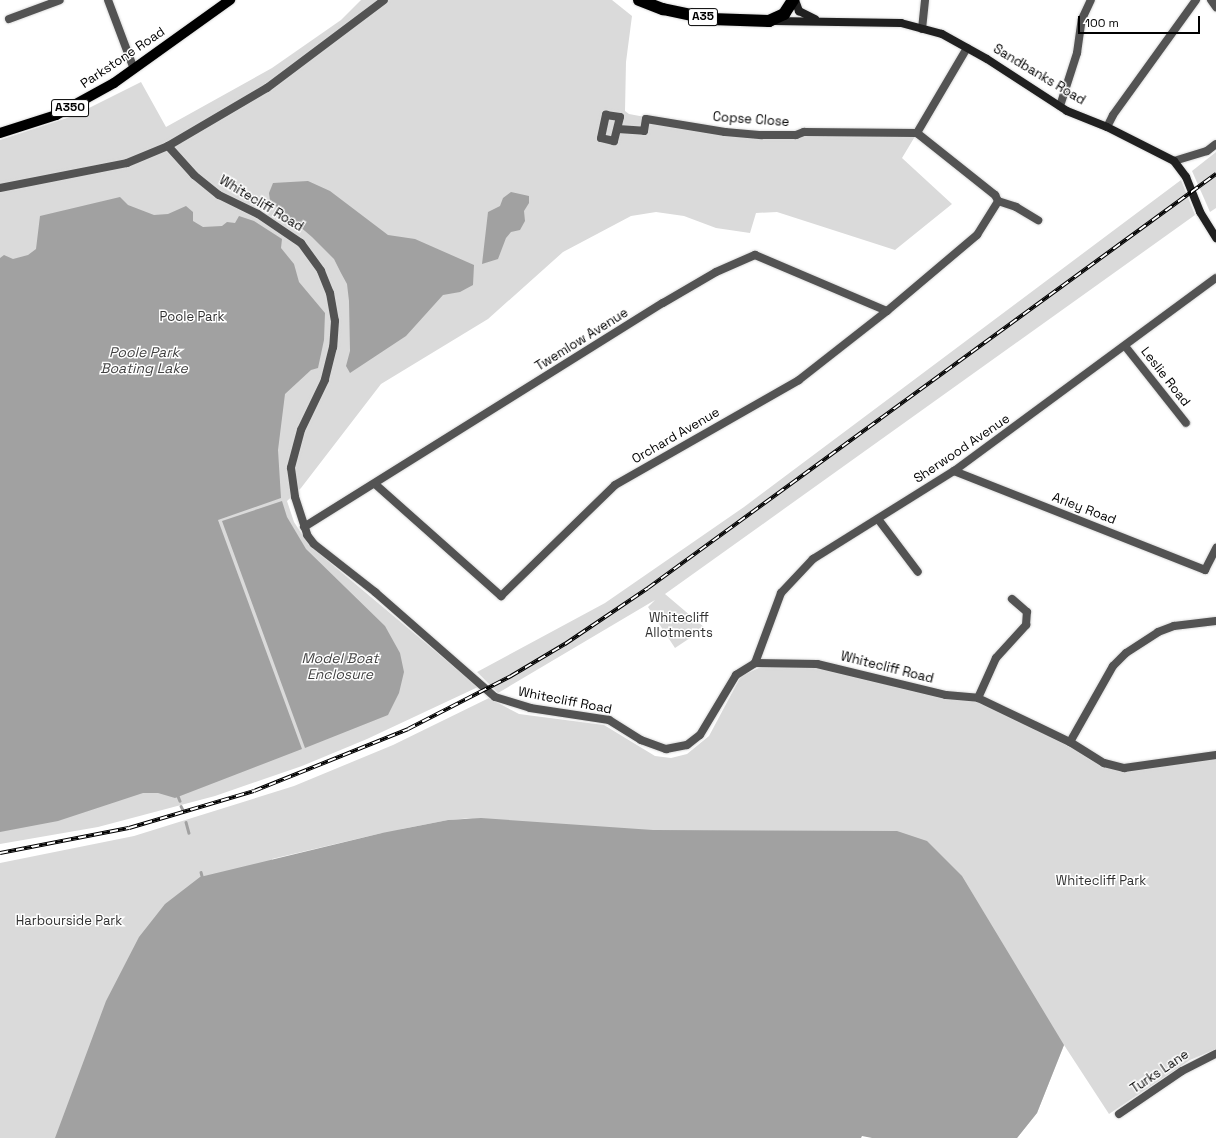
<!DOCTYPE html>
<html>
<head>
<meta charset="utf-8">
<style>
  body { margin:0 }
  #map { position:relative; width:1216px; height:1138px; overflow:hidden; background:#fff; font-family:"Space Grotesk",sans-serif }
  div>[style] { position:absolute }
  .green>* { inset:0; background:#dadada }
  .water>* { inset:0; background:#a1a1a1 }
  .stream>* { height:2.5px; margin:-1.25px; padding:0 1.25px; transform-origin:1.25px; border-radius:1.25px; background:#a1a1a1 }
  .roads { filter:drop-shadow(0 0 1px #dbdbdb) drop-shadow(0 0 1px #dbdbdb) }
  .street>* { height:8px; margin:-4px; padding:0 4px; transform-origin:4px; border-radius:4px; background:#535353 }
  .secondary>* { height:8px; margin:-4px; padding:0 4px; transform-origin:4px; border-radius:4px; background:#202020 }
  .primary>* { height:10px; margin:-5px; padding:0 5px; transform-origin:5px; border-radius:5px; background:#000 }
  .highway>* { height:12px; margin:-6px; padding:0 6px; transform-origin:6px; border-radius:6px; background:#000 }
  .rail>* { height:4px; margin-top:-2px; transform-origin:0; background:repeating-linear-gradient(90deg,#fff 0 8px,#000 0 16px); box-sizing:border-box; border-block:1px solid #000 }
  span { translate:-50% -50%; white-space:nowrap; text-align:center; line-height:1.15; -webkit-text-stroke:3px #fff; paint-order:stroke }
  .shield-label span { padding:1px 3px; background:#fff; border:1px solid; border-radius:3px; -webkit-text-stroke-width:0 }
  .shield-label { font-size:12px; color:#000; font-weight:700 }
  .street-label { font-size:13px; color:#000 }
  .park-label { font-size:13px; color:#313131 }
  .water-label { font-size:14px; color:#424242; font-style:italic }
  .scale { position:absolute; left:1078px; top:16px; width:122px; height:18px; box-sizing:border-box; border:2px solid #000; border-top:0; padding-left:5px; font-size:12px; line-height:14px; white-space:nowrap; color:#000; -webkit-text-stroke:3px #fff; paint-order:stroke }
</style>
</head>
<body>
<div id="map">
  <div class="green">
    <i style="clip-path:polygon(361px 0,612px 0,632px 16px,626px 62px,625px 111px,629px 114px,725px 132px,917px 133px,902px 158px,952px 204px,895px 250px,777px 212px,756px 213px,750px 233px,716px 228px,684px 216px,656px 212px,631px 216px,563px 252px,488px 319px,381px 384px,301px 488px,287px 501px,294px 522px,309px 545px,478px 687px,367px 739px,302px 766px,215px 796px,98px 827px,0 844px,0 140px,73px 116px,141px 82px,166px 127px,272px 68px,341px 20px)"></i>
    <i style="clip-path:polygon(1216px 152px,1216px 208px,1210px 212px,1192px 171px)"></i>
    <i style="clip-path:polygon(1181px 180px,1195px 215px,665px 594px,705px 628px,675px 648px,648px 607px,655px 600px,498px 693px,477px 672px,605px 603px,744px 507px)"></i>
    <i style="clip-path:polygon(evenodd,762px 661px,789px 662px,978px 698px,1104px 763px,1123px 768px,1216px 755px,1216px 1049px,1190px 1060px,1109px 1114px,1064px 1045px,1037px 1113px,1017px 1138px,382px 833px,272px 859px,219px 1138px,0 1138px,0 863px,134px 836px,294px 786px,393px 745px,489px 698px,519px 714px,604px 725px,655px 756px,671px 758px,687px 754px,709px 736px,741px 676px,761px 667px,762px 661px,473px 818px,397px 830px,448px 820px,473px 818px)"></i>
  </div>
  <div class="water">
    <i style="clip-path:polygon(308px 181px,330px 191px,388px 235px,415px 239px,474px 265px,473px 285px,460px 292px,443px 295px,406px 336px,350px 373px,346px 366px,350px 351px,349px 301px,347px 284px,341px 273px,334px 259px,312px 237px,270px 201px,269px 193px,273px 183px)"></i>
    <i style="clip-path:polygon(511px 192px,529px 196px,529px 203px,524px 211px,525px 221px,520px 230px,511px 232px,506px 238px,498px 259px,482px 264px,488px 212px,500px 206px,503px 198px)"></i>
    <i style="clip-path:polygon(120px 197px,128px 205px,154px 215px,168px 214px,186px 206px,193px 212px,193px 221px,203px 227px,222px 226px,227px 222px,235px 223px,239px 216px,254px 221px,282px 239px,281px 248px,294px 264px,299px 282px,325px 313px,324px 340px,318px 368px,311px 370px,285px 394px,278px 450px,281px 498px,218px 520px,302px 749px,175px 798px,158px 793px,143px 793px,58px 821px,0 832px,0 258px,4px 255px,13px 259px,28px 255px,36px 249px,40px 216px)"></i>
    <i style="clip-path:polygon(282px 501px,287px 517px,306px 549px,385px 626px,400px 653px,404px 672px,399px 693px,388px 715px,305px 748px,222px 521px)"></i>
    <i style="clip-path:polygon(481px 818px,653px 830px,897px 831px,927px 841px,962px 876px,1064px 1045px,1037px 1113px,1017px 1138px,872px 1138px,862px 1136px,861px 1138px,55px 1138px,106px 1001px,139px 937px,165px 904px,200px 877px,382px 833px,448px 820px)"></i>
  </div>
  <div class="stream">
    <i style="left:178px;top:796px;width:5px;rotate:68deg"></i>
    <i style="left:181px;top:806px;width:4px;rotate:63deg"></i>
    <i style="left:186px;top:822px;width:11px;rotate:75deg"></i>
    <i style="left:201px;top:872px;width:4px;rotate:76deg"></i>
  </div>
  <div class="roads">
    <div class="street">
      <i style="left:108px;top:0;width:74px;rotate:69.4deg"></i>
      <i style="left:1211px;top:0;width:9px;rotate:54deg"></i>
      <i style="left:9px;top:19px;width:54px;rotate:-20.4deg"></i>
      <i style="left:922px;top:29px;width:29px;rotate:-84deg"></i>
      <i style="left:967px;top:48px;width:99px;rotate:120.5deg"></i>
      <i style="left:917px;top:133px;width:100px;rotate:38.5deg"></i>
      <i style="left:995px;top:195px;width:7px;rotate:63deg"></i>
      <i style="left:998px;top:201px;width:19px;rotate:18deg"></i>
      <i style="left:1016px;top:207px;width:26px;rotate:31deg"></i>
      <i style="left:1060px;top:106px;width:56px;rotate:-72.2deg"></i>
      <i style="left:1077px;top:53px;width:34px;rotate:-82deg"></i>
      <i style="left:1082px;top:19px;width:21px;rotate:-65deg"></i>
      <i style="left:606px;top:115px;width:14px;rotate:8deg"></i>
      <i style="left:620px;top:117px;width:25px;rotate:104deg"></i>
      <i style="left:614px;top:141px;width:13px;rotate:-167deg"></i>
      <i style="left:601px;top:138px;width:24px;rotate:-78deg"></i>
      <i style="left:1107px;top:127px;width:13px;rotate:-63deg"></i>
      <i style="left:1113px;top:115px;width:142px;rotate:-54.2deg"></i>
      <i style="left:618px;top:129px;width:26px;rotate:4deg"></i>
      <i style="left:644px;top:131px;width:12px;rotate:-81deg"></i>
      <i style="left:646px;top:119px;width:80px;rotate:9.3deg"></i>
      <i style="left:725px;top:132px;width:37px;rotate:5deg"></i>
      <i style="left:762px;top:135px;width:34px"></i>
      <i style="left:796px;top:135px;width:9px;rotate:-21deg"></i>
      <i style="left:804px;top:132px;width:113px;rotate:0.5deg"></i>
      <i style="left:168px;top:146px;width:39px;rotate:48deg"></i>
      <i style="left:194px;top:175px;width:32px;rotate:39deg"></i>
      <i style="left:219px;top:195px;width:43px;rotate:26deg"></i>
      <i style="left:258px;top:214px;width:52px;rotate:34deg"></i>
      <i style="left:301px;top:243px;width:34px;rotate:54deg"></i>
      <i style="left:321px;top:271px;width:24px;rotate:68deg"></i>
      <i style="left:330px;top:293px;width:28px;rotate:80deg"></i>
      <i style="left:335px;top:321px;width:26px;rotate:94deg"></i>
      <i style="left:333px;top:347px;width:34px;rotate:104deg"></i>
      <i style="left:325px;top:380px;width:55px;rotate:115.6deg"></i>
      <i style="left:301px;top:430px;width:39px;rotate:105deg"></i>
      <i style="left:291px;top:468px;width:29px;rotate:82deg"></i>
      <i style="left:295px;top:497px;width:40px;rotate:72deg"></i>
      <i style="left:307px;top:535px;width:11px;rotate:52deg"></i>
      <i style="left:314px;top:544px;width:78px;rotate:38.2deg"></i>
      <i style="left:375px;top:592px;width:159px;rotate:41.2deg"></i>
      <i style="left:495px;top:697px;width:37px;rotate:17deg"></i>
      <i style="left:530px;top:708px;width:80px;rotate:8.6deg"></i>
      <i style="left:609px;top:720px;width:38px;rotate:32deg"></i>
      <i style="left:641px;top:740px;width:27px;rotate:20deg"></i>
      <i style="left:666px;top:749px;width:21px;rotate:-11deg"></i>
      <i style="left:687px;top:745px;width:16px;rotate:-38deg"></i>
      <i style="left:700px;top:735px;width:70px;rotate:-59deg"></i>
      <i style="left:736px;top:675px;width:22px;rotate:-32deg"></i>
      <i style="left:755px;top:663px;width:62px;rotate:0.9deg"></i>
      <i style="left:817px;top:664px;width:133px;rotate:13.5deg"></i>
      <i style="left:946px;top:695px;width:32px;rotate:5deg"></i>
      <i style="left:978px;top:698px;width:102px;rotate:25.6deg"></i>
      <i style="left:1070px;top:742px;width:40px;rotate:32deg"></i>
      <i style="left:1104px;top:763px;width:21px;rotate:14deg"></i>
      <i style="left:1124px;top:768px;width:93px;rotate:-8deg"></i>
      <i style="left:1174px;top:161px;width:34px;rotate:-17deg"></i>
      <i style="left:1207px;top:151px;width:11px;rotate:-38deg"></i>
      <i style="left:0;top:188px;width:129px;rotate:-11.1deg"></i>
      <i style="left:127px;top:163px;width:44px;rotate:-22.5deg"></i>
      <i style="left:168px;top:146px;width:115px;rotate:-30.4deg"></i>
      <i style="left:267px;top:88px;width:146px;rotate:-36.9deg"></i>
      <i style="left:1125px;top:346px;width:98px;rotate:51.6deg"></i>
      <i style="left:954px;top:471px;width:270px;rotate:21.5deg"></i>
      <i style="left:1205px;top:570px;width:25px;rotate:-63deg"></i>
      <i style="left:375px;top:484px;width:169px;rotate:41.6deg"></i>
      <i style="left:501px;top:596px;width:159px;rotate:-44.2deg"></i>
      <i style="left:615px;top:485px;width:212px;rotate:-29.7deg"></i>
      <i style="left:799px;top:380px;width:112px;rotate:-38.1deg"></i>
      <i style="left:887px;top:311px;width:118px;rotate:-40.2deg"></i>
      <i style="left:977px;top:235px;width:40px;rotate:-58deg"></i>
      <i style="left:878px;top:519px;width:66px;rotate:53deg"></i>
      <i style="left:304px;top:527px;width:423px;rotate:-32deg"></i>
      <i style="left:663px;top:303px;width:61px;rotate:-30.3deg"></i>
      <i style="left:716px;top:272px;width:43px;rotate:-23.6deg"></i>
      <i style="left:755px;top:255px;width:143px;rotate:23deg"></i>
      <i style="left:755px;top:663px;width:75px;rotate:-69.6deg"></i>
      <i style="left:781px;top:593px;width:47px;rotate:-46.7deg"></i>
      <i style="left:813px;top:559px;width:166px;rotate:-32deg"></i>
      <i style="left:954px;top:471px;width:325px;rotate:-36.4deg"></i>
      <i style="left:978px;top:698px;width:44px;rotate:-65.8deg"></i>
      <i style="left:996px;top:658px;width:45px;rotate:-47.7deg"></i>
      <i style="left:1026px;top:625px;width:13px;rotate:-86deg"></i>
      <i style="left:1027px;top:612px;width:20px;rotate:-139deg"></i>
      <i style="left:1070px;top:742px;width:87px;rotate:-60.5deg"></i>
      <i style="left:1113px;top:666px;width:18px;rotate:-45deg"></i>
      <i style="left:1126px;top:653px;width:38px;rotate:-33deg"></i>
      <i style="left:1158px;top:632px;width:17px;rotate:-21deg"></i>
      <i style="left:1174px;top:626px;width:42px;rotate:-6.8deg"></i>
      <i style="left:1119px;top:1114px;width:76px;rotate:-34.3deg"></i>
      <i style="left:1182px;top:1071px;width:38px;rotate:-27deg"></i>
    </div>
    <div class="secondary">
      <i style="left:795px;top:0;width:12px;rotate:70deg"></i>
      <i style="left:799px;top:11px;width:18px;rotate:27deg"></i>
      <i style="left:774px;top:21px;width:127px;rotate:0.9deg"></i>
      <i style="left:901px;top:23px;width:42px;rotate:15deg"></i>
      <i style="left:942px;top:34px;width:51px;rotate:29.1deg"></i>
      <i style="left:987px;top:59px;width:95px;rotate:33deg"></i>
      <i style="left:1067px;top:111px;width:43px;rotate:21.8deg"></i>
      <i style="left:1107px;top:127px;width:75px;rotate:26.9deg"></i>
      <i style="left:1174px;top:161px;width:20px;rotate:53deg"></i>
      <i style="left:1186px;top:177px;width:38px;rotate:68deg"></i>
      <i style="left:1200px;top:212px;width:31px;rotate:58deg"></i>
    </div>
    <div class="primary">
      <i style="left:0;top:133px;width:59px;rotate:-17.8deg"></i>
      <i style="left:56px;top:115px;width:66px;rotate:-28.9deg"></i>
      <i style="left:114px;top:83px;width:143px;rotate:-35.6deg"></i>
    </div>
    <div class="highway">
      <i style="left:639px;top:0;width:26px;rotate:21deg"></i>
      <i style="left:663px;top:9px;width:49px;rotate:11.8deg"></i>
      <i style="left:711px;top:19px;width:58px;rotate:2deg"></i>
      <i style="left:769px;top:21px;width:17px;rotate:-25deg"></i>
      <i style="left:784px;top:14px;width:17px;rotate:-57deg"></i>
    </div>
  </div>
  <div class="rail">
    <i style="left:0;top:853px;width:131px;rotate:-11deg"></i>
    <i style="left:129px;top:828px;width:130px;rotate:-16.5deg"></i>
    <i style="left:254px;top:791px;width:166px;rotate:-21.9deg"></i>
    <i style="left:408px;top:729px;width:116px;rotate:-27.2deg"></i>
    <i style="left:511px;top:676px;width:63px;rotate:-30.7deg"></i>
    <i style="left:565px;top:644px;width:100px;rotate:-34deg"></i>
    <i style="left:648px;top:588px;width:703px;rotate:-36.09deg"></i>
  </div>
  <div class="shield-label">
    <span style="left:703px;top:17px">A35</span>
    <span style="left:70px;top:108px">A350</span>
  </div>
  <div class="street-label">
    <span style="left:123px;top:58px;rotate:-34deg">Parkstone Road</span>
    <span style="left:1039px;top:75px;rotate:31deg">Sandbanks Road</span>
    <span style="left:751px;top:120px;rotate:4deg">Copse Close</span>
    <span style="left:261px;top:204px;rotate:31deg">Whitecliff Road</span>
    <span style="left:582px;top:340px;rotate:-32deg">Twemlow Avenue</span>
    <span style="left:1165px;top:377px;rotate:52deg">Leslie Road</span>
    <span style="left:676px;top:436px;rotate:-30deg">Orchard Avenue</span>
    <span style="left:962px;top:449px;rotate:-34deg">Sherwood Avenue</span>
    <span style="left:1084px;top:509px;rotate:21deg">Arley Road</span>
    <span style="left:887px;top:668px;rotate:14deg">Whitecliff Road</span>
    <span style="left:565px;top:701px;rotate:11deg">Whitecliff Road</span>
    <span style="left:1160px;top:1072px;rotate:-34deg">Turks Lane</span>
  </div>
  <div class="park-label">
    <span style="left:192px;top:317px">Poole Park</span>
    <span style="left:679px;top:626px">Whitecliff<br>Allotments</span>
    <span style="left:1101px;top:881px">Whitecliff Park</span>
    <span style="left:69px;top:921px">Harbourside Park</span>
  </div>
  <div class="water-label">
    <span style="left:144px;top:360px">Poole Park<br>Boating Lake</span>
    <span style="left:340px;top:666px">Model Boat<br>Enclosure</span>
  </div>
  <div class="scale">100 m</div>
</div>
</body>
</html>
